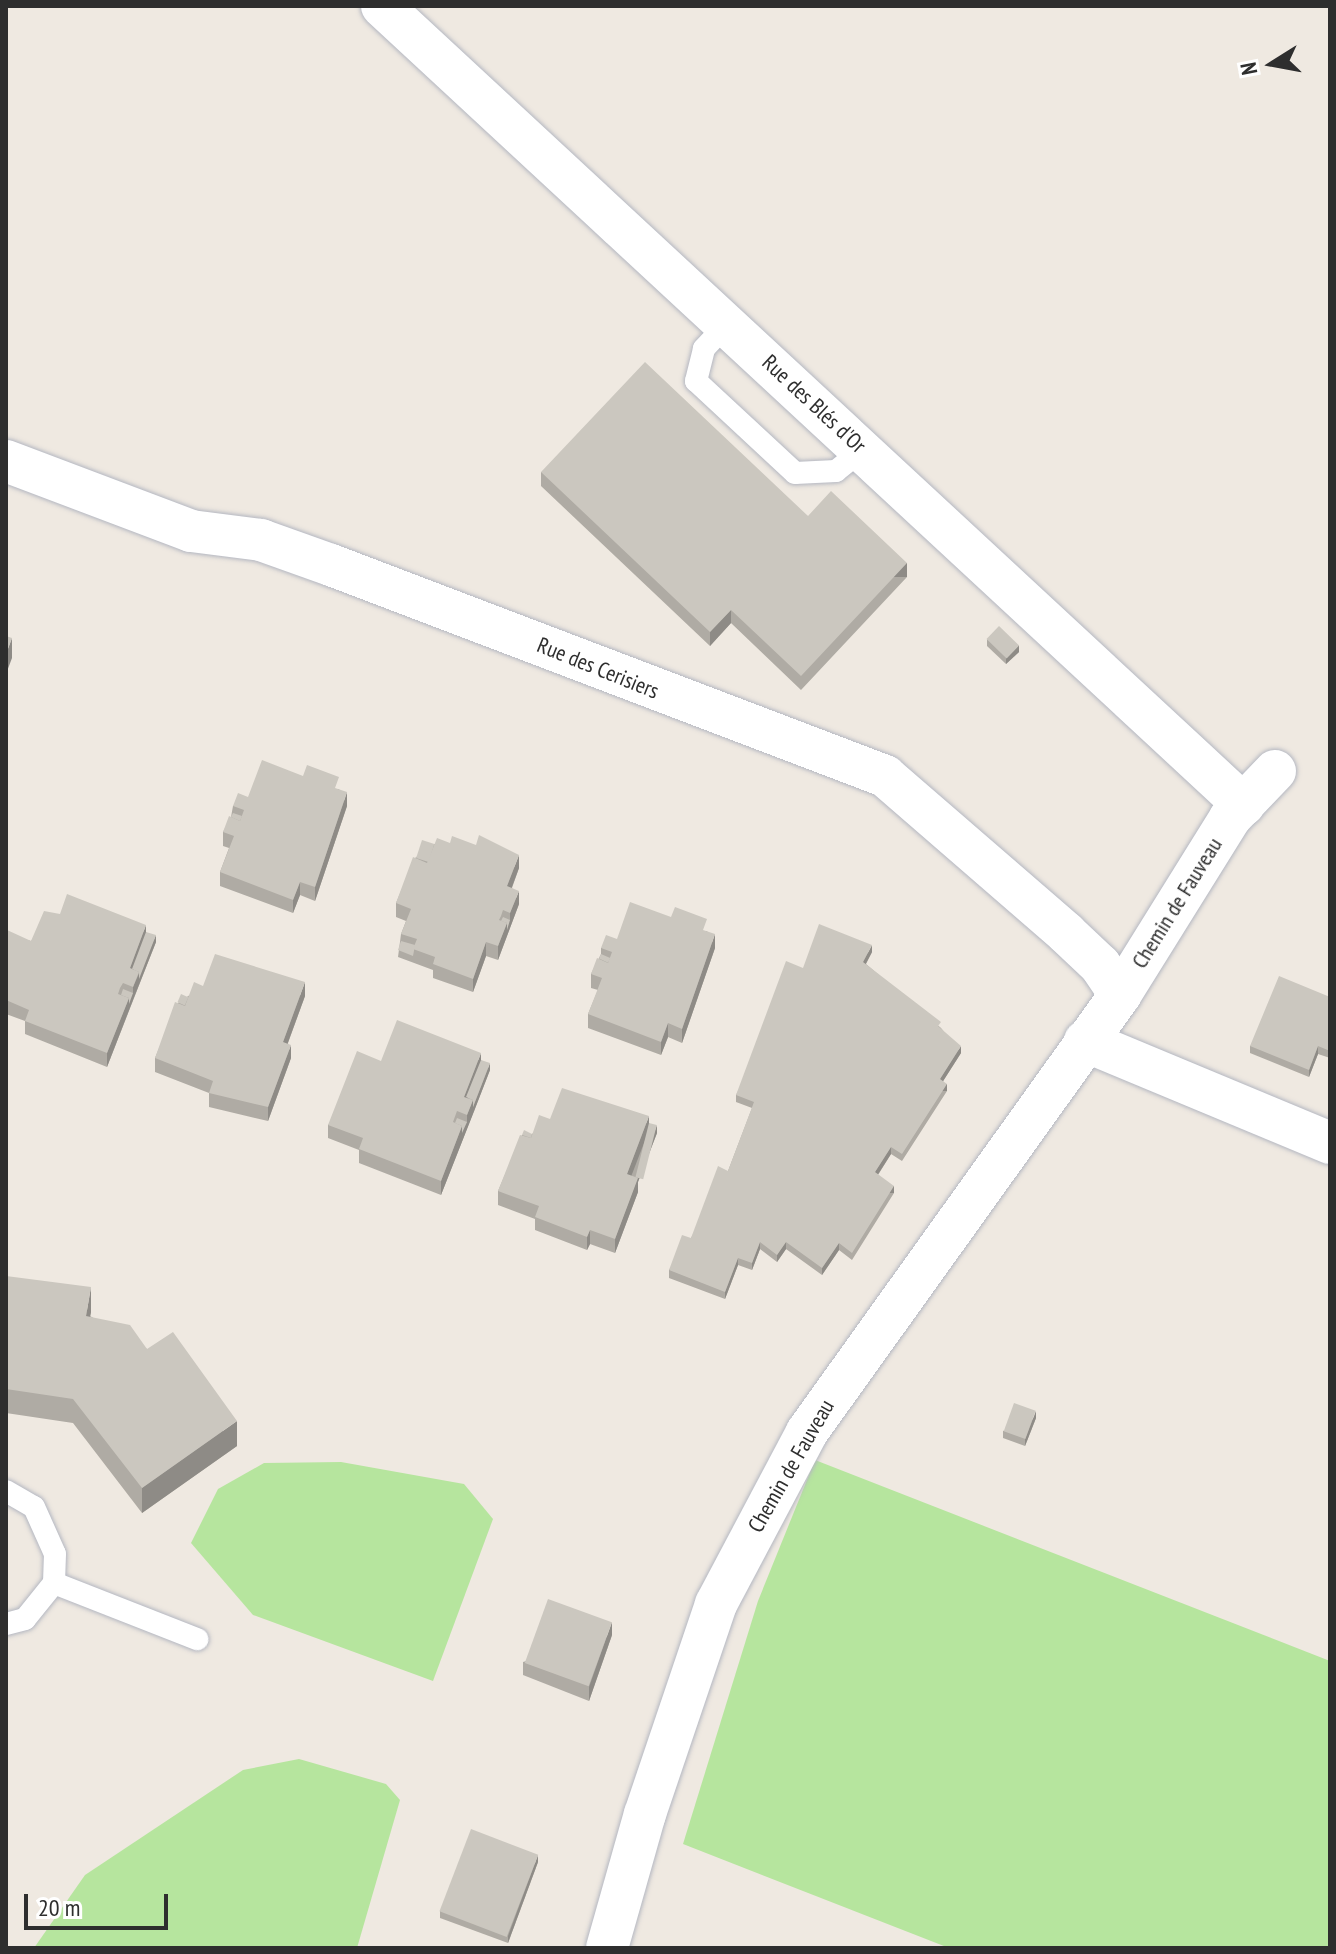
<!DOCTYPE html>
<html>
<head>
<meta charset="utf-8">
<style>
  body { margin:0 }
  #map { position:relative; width:1336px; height:1954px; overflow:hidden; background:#efe9e1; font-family:"PT Sans Narrow",sans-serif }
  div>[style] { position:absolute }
  .green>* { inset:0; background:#b6e59e }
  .roads { filter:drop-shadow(0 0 2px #b4b7c1) drop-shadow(0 0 2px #b4b7c1) }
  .service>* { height:22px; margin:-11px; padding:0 11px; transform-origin:11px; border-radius:11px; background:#fff }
  .minor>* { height:42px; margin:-21px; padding:0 21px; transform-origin:21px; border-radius:21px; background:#fff }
  .wall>* { inset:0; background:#afaba4 }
  .shaded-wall>* { inset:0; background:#8e8b86; transform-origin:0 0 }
  .building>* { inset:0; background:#cbc7bf; transform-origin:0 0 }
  span { translate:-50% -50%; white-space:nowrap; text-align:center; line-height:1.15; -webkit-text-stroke:6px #fff; paint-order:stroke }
  .street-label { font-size:22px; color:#2e2e2e }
  .frame { position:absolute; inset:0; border:8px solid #2e2e2e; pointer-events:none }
  .north { position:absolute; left:1232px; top:24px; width:80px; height:80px; -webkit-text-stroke:6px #fff; paint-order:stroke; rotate:259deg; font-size:22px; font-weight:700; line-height:32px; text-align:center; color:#2e2e2e }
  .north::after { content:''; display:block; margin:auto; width:28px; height:36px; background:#2e2e2e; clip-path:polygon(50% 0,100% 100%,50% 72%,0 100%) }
  .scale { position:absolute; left:24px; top:1894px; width:144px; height:36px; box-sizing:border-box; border:4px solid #2e2e2e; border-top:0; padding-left:10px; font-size:24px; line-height:28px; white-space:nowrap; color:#2e2e2e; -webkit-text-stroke:6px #fff; paint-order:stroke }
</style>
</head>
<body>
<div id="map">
  <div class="green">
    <i style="clip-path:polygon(815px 1460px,1330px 1661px,1330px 1948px,949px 1948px,683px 1844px,758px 1601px)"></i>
    <i style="clip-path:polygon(341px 1462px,464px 1484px,493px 1519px,433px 1681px,253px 1615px,191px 1543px,218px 1489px,264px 1463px)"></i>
    <i style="clip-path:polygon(299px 1759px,386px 1784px,400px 1800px,357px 1948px,34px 1948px,85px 1875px,243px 1770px)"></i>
  </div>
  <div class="roads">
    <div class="service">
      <i style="left:727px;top:324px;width:34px;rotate:133deg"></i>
      <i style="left:704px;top:349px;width:33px;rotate:104deg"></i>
      <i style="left:696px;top:381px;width:135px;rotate:42.9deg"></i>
      <i style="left:795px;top:473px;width:41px;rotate:-2.8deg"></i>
      <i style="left:836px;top:471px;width:35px;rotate:-39deg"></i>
      <i style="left:6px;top:1491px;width:32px;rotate:30deg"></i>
      <i style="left:34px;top:1507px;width:51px;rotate:65.9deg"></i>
      <i style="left:55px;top:1554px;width:29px;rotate:92deg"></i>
      <i style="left:54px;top:1583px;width:46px;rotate:128.9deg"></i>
      <i style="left:25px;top:1619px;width:20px;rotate:165deg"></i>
      <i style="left:54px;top:1583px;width:154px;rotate:21.4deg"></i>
    </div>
    <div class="minor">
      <i style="left:382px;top:6px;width:1175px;rotate:42.83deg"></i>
      <i style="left:6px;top:461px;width:198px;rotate:20.7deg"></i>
      <i style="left:191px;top:531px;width:71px;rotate:7.3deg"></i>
      <i style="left:261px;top:540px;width:74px;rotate:19.7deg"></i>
      <i style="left:331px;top:565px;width:593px;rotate:20.85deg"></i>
      <i style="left:885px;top:776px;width:240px;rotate:40.9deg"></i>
      <i style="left:1066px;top:933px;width:47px;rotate:43.3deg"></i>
      <i style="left:1100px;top:965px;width:36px;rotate:56deg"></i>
      <i style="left:1085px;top:1041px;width:265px;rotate:22.6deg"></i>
      <i style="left:607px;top:1948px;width:139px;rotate:-74.2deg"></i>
      <i style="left:645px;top:1814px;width:222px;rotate:-71.3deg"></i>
      <i style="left:716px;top:1604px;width:195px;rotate:-62.1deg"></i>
      <i style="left:807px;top:1432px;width:538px;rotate:-54.39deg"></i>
      <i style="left:1120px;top:995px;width:208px;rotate:-58.1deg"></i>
      <i style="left:1230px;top:818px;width:65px;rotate:-46.2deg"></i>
    </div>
  </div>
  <div class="wall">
    <i style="clip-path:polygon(541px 472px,808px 516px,907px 577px,801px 690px,731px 623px,710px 646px,541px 486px)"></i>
    <i style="clip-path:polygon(987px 639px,1019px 652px,1006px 664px,987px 646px)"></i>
    <i style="clip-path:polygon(339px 789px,347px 806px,315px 901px,300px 895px,293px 913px,220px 886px,220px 872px,229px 848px,223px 846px,223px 832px,231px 817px,233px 806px,248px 797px)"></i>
    <i style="clip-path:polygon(434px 844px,519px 868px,512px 888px,519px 904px,498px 960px,486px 956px,473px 992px,433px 978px,433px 970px,398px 957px,401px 934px,406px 921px,396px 917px,396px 903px,415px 858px)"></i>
    <i style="clip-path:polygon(60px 914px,146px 932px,156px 942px,107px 1067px,25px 1034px,25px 1021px,6px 1014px,6px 934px,31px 941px)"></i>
    <i style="clip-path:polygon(707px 931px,715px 948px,682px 1043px,668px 1037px,661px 1055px,588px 1028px,588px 1014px,598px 990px,591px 988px,591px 974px,601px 954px,601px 948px)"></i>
    <i style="clip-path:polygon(872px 952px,866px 964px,941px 1028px,961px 1053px,943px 1081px,947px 1091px,902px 1161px,891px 1154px,878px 1175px,894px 1193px,852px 1260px,839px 1250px,822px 1275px,786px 1249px,777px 1262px,760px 1249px,752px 1270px,738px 1265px,725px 1299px,669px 1278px,669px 1270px,691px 1238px,728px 1171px,752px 1108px,736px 1102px,736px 1095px,803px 968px)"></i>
    <i style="clip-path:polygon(203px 986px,305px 996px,288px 1043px,291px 1058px,268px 1121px,209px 1107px,209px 1093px,155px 1072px,155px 1058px,178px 1003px)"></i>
    <i style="clip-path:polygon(1330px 997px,1330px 1058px,1318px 1054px,1309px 1077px,1250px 1053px,1250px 1046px)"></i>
    <i style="clip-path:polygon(481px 1060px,490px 1070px,441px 1195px,359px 1163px,359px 1150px,328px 1138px,328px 1125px,381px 1061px)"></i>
    <i style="clip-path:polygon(550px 1119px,649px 1123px,657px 1133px,638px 1182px,638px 1192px,615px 1253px,590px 1244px,587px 1250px,535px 1230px,535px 1219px,498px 1205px,498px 1191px,522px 1135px,532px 1134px)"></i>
    <i style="clip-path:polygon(6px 1276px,91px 1312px,90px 1316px,147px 1349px,237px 1446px,142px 1513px,73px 1423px,6px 1413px)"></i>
    <i style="clip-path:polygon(1036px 1418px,1025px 1446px,1003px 1438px,1003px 1431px)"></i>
    <i style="clip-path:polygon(612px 1635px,589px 1701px,523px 1675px,523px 1662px)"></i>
    <i style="clip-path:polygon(538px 1862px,508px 1943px,440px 1918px,440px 1911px)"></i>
  </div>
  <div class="shaded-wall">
    <i style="left:907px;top:563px;width:14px;height:155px;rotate:90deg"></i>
    <i style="clip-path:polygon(731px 610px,731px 623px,710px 646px,710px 632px)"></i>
    <i style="clip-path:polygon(12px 638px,12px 658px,6px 674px,6px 654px)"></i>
    <i style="clip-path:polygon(1019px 645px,1019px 652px,1006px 664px,1006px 657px)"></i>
    <i style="clip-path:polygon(347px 792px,347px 806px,315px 901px,315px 887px)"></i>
    <i style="clip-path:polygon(519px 855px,519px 868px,507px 900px,507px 886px)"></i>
    <i style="clip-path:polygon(300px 882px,300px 895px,293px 913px,293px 900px)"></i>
    <i style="clip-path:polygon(519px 891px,519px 904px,498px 960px,498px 946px,507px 923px,510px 920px,510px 913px)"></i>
    <i style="clip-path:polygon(146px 925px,146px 939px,132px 976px,130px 968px)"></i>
    <i style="clip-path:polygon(715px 934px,715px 948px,682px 1043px,682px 1029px)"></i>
    <i style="clip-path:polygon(156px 935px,156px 942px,133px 1000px,133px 987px)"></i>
    <i style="clip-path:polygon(486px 942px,486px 956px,473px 992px,473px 979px)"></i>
    <i style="clip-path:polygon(872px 945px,872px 952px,863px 969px,863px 962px)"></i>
    <i style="clip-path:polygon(305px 982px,305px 996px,283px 1056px,283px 1042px)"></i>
    <i style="clip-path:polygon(133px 993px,133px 1000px,107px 1067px,107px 1053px,129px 998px)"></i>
    <i style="clip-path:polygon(668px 1023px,668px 1037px,661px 1055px,661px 1042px)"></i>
    <i style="clip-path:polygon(291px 1045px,291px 1058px,268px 1121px,268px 1107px)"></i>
    <i style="clip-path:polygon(961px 1046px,961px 1053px,940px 1086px,940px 1079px)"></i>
    <i style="clip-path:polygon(1318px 1046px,1318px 1054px,1309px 1077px,1309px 1070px)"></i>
    <i style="clip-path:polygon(481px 1053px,481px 1067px,466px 1104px,464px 1097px)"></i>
    <i style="clip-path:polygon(490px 1063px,490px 1070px,473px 1114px,473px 1107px)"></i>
    <i style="left:947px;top:1084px;width:7px;height:83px;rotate:90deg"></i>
    <i style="clip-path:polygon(473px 1100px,473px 1114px,441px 1195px,441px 1181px,462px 1126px,467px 1122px,467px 1115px)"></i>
    <i style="clip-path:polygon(649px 1116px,649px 1130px,629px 1182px,627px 1174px)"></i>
    <i style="clip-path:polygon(657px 1125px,657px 1133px,638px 1182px,638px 1192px,615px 1253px,615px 1239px)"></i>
    <i style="clip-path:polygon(891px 1147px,891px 1154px,875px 1179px,875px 1172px)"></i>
    <i style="left:894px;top:1186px;width:7px;height:79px;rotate:90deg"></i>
    <i style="clip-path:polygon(590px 1230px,590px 1244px,587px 1250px,587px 1237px)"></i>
    <i style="clip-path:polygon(760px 1242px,760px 1249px,752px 1270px,752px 1263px)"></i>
    <i style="clip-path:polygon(786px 1242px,786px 1249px,777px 1262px,777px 1255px)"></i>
    <i style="clip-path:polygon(839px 1243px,839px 1250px,822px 1275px,822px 1268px)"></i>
    <i style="clip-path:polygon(738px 1258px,738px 1265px,725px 1299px,725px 1292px)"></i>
    <i style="clip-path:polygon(91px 1287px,91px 1312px,86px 1340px,86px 1316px)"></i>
    <i style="clip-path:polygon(1036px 1411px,1036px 1418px,1025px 1446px,1025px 1439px)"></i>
    <i style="clip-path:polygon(237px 1421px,237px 1446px,142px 1513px,142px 1488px)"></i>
    <i style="clip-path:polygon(612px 1622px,612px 1635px,589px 1701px,589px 1687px)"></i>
    <i style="clip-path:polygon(538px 1855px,538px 1862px,508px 1943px,508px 1936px)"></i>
  </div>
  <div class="building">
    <i style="clip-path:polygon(645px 362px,808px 516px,831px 491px,907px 563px,801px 676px,731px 610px,710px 632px,541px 472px)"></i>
    <i style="left:999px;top:626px;width:28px;height:18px;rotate:44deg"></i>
    <i style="clip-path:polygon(6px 636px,12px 638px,6px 654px)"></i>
    <i style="clip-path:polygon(262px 760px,303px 776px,307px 765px,339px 777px,335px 788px,347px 792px,315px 887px,300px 882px,293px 900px,220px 872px,234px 836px,223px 832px,229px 816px,240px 821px,244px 810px,233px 806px,238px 793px,248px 797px)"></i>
    <i style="clip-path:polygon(233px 813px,242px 816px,240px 821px,231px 817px)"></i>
    <i style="clip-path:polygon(479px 835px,519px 855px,507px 886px,519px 891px,510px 913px,503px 910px,501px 916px,499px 920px,507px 923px,498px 946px,486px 942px,473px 979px,433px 964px,435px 957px,413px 949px,417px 939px,401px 934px,411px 909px,396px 903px,413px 857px,427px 863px,437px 838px,450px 843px,452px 836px,476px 845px)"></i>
    <i style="left:422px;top:840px;width:13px;height:19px;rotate:18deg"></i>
    <i style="clip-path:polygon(67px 894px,146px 925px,130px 968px,139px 972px,133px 987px,123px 983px,120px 988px,118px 994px,129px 998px,107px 1053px,25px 1021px,29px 1010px,6px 1000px,6px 934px,7px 930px,31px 941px,44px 911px,60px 914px)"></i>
    <i style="clip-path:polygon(630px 902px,671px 917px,675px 907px,707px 919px,703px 930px,715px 934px,682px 1029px,668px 1023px,661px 1042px,588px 1014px,602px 978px,591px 974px,597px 958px,608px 963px,612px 952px,601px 948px,606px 935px,617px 939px)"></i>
    <i style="clip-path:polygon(503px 917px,510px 920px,507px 930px,507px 923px,501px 921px)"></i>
    <i style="clip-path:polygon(819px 924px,872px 945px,863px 962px,941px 1022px,938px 1026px,961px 1046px,940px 1079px,947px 1084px,902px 1154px,891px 1147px,875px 1172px,894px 1186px,852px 1253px,839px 1243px,822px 1268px,786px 1242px,777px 1255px,760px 1242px,752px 1263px,738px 1258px,725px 1292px,669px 1270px,682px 1235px,691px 1238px,718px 1166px,728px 1171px,754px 1102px,736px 1095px,786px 961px,803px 968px)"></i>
    <i style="clip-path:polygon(146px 932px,156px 935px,139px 979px,139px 972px,132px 969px)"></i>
    <i style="clip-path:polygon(401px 941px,415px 945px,413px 956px,398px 950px)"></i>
    <i style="clip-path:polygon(215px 954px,305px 982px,283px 1042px,291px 1045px,268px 1107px,209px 1093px,213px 1081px,155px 1058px,175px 1002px,185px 1006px,194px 982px,203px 986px)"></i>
    <i style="left:601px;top:954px;width:10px;height:5px;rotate:24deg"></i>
    <i style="clip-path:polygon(1279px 976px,1330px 997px,1330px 1051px,1318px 1046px,1309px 1070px,1250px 1046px)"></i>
    <i style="clip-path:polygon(123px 989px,133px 993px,129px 1004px,129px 998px,121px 995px)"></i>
    <i style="left:181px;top:994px;width:8px;height:9px;rotate:23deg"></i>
    <i style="clip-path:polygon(397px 1020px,481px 1053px,464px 1097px,473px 1100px,467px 1115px,457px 1111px,453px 1122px,462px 1126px,441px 1181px,359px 1149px,363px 1138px,328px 1125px,357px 1051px,381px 1061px)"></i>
    <i style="clip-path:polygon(481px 1060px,490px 1063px,473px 1107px,473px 1100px,466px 1097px)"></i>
    <i style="clip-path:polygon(562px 1088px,649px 1116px,627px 1174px,638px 1178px,615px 1239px,590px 1230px,587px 1237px,535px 1217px,539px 1206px,498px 1191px,520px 1135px,531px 1138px,539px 1115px,550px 1119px)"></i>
    <i style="clip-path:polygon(457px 1118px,467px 1122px,462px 1133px,462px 1126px,455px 1123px)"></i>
    <i style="left:649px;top:1123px;width:8px;height:56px;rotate:14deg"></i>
    <i style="clip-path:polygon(524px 1130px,532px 1134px,531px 1138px,522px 1135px)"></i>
    <i style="clip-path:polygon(6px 1276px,91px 1287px,86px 1316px,130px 1325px,147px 1349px,173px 1332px,237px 1421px,142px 1488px,73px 1399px,6px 1389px)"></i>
    <i style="left:1014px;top:1403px;width:23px;height:30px;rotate:20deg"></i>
    <i style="left:548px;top:1599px;width:68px;height:68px;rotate:20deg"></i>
    <i style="left:471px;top:1829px;width:72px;height:88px;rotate:21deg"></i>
  </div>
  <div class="street-label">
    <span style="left:814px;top:404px;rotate:43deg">Rue des Blés d'Or</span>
    <span style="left:598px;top:668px;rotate:22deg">Rue des Cerisiers</span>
    <span style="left:1177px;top:903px;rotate:-58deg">Chemin de Fauveau</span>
    <span style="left:791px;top:1466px;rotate:-60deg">Chemin de Fauveau</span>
  </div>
  <div class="frame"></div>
  <div class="north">N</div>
  <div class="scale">20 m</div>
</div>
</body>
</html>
